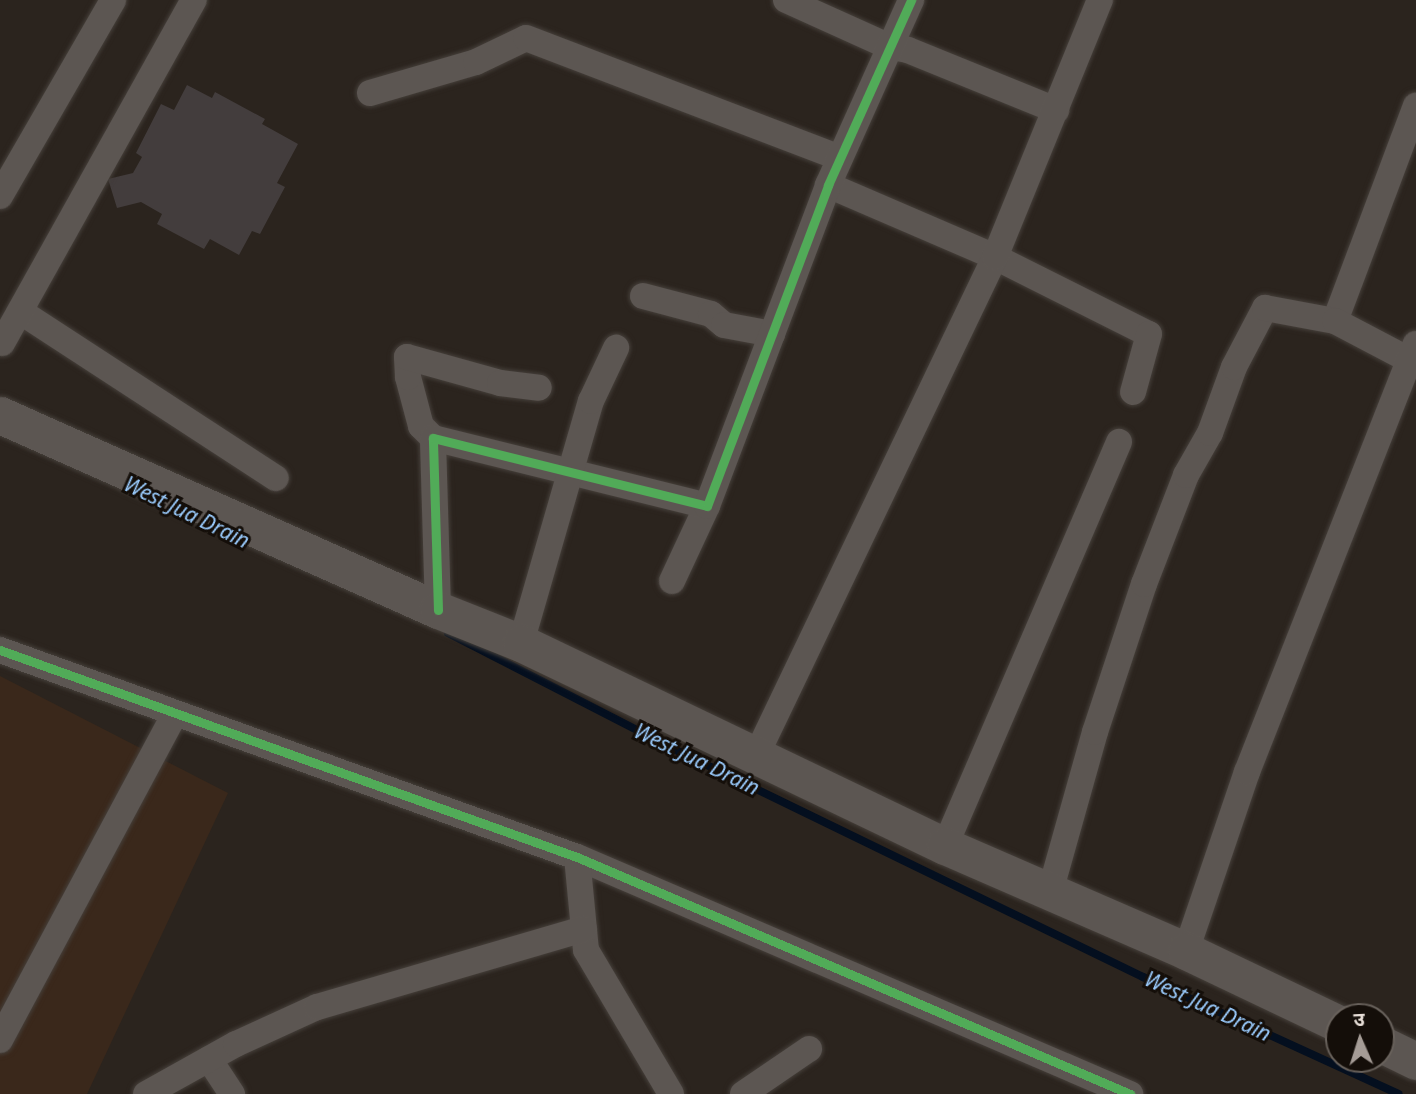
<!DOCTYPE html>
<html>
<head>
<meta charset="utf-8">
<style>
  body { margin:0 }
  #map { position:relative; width:1416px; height:1094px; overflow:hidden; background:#2b241e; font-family:"Noto Sans","Noto Sans Devanagari",sans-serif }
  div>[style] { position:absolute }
  .built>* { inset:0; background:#3a281b }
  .stream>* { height:8px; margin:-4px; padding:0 4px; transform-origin:4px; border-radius:4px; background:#040f1f }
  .building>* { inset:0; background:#433d3d }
  .roads { filter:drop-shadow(0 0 2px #453f3a) drop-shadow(0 0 2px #453f3a) }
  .street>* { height:26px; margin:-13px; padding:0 13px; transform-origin:13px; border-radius:13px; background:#5c5652 }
  .secondary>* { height:37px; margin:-18.5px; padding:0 18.5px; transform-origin:18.5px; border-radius:18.5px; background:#5c5652 }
  .cycleway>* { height:9px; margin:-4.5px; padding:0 4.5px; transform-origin:4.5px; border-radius:4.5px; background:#51ab58 }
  span { translate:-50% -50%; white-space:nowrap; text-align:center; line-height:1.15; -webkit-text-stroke:6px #140e09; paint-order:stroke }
  .water-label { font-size:21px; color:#99cafc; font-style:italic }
  .north { position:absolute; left:1325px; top:1003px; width:70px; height:70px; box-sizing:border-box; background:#140e09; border:2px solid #68615b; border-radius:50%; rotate:357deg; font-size:19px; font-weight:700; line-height:28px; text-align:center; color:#e6ddd6 }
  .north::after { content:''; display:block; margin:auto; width:24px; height:32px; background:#a59c96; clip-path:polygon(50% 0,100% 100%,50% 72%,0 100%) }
</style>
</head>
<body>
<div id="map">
  <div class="built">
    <i style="clip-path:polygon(0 676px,228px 793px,87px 1094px,0 1094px)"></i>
  </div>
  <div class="stream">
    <i style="left:448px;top:633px;width:261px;rotate:27.2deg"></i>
    <i style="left:680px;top:752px;width:515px;rotate:25.92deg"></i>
    <i style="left:1143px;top:977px;width:281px;rotate:24.6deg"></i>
  </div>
  <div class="building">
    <i style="clip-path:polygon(187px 85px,212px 98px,215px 92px,265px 119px,262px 124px,298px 144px,277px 183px,285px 187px,260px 234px,252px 231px,239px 255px,210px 239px,204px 249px,157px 224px,162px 214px,141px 202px,117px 208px,108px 179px,133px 173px,142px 157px,136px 153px,161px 104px,174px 110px)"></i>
  </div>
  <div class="roads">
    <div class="street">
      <i style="left:786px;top:0;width:114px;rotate:24.3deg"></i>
      <i style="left:890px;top:47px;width:18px;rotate:9deg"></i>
      <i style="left:908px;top:50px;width:160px;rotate:22.1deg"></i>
      <i style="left:370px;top:93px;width:110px;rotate:-16.3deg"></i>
      <i style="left:476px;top:62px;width:55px;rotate:-25.6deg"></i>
      <i style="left:526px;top:38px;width:336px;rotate:20.9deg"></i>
      <i style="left:828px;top:185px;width:182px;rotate:23.3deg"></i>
      <i style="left:995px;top:257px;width:172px;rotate:26.6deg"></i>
      <i style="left:1149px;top:334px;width:60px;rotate:105.4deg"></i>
      <i style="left:0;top:196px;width:226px;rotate:-60deg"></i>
      <i style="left:643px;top:296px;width:70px;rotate:14.8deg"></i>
      <i style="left:711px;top:314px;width:17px;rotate:40deg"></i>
      <i style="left:724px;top:325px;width:49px;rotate:10.6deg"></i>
      <i style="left:21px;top:312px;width:304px;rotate:33.1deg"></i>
      <i style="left:1335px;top:321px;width:230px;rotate:-69.4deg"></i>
      <i style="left:2px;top:343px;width:393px;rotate:-60.8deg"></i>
      <i style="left:433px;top:438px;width:17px;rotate:-135deg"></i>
      <i style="left:421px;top:426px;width:51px;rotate:-104.9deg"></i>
      <i style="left:408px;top:377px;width:20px;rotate:-93deg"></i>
      <i style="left:407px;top:357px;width:97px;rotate:15.6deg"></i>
      <i style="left:500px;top:383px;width:39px;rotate:7deg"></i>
      <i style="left:672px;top:581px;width:83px;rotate:-65deg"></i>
      <i style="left:438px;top:610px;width:172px;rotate:-91.7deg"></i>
      <i style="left:433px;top:438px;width:282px;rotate:13.9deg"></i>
      <i style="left:707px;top:506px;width:343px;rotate:-69.3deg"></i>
      <i style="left:828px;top:185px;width:203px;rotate:-65.8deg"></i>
      <i style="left:521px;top:643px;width:252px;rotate:-73.9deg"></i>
      <i style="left:591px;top:401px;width:59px;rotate:-64.7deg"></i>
      <i style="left:0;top:650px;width:613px;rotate:19.74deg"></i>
      <i style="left:577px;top:857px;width:602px;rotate:23.2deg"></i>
      <i style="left:755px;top:758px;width:556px;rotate:-64.4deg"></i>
      <i style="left:995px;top:257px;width:278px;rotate:-67.8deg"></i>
      <i style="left:945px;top:846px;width:440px;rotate:-66.7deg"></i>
      <i style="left:577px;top:857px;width:93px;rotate:84.5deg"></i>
      <i style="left:586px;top:950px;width:167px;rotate:59.4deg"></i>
      <i style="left:1050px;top:892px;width:166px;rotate:-74.3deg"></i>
      <i style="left:1095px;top:732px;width:156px;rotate:-71.7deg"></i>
      <i style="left:1144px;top:584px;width:117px;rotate:-68.9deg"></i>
      <i style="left:1186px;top:475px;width:48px;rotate:-60.3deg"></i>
      <i style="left:1210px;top:433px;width:70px;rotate:-70deg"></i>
      <i style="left:1234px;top:367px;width:67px;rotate:-62.3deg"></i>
      <i style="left:1265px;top:308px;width:71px;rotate:10.5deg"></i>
      <i style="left:1335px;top:321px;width:86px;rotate:27.8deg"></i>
      <i style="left:1186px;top:951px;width:189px;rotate:-71.2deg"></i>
      <i style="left:1247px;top:772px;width:460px;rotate:-68.5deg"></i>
      <i style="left:0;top:1040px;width:370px;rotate:-61.8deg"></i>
      <i style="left:209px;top:1059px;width:42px;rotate:56.7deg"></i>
      <i style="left:146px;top:1094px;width:103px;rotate:-29.1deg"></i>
      <i style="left:236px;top:1044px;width:89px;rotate:-24.6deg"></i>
      <i style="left:317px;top:1007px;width:278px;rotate:-16.3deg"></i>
      <i style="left:743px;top:1094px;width:80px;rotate:-34.3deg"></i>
    </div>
    <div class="secondary">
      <i style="left:0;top:415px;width:479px;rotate:24deg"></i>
      <i style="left:438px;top:610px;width:89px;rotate:21.7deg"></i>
      <i style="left:521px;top:643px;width:470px;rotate:25.6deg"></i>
      <i style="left:945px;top:846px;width:263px;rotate:23.5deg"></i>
      <i style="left:1186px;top:951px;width:170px;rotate:25.5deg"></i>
      <i style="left:1381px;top:1044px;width:39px;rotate:26deg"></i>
    </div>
  </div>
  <div class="cycleway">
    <i style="left:438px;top:610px;width:172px;rotate:-91.7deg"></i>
    <i style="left:433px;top:438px;width:282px;rotate:13.9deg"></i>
    <i style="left:707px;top:506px;width:343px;rotate:-69.3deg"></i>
    <i style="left:828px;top:185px;width:203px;rotate:-65.8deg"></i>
    <i style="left:0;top:650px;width:613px;rotate:19.74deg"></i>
    <i style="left:577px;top:857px;width:602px;rotate:23.2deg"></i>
  </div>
  <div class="water-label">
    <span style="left:187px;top:512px;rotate:26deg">West Jua Drain</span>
    <span style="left:697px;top:759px;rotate:26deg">West Jua Drain</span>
    <span style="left:1208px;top:1006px;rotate:25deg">West Jua Drain</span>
  </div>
  <div class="north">उ</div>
</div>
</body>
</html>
